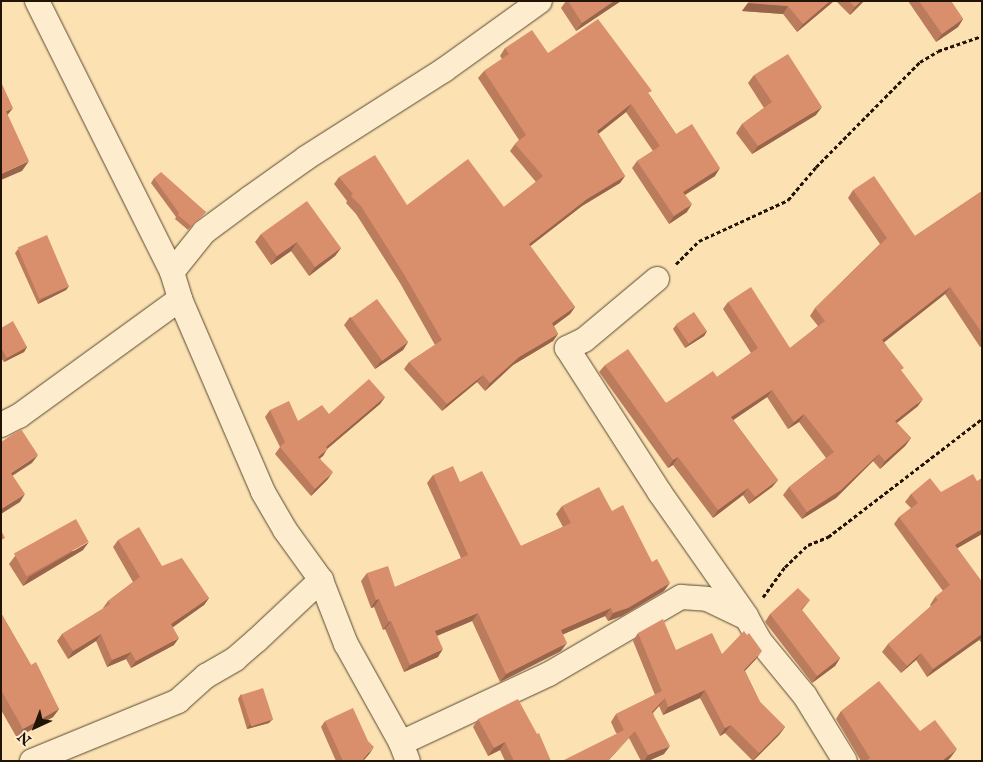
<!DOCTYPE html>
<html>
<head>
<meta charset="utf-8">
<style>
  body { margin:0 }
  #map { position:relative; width:983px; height:762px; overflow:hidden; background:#fce2b3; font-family:"IM FELL English",serif }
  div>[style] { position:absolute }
  .path>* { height:3px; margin-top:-1.5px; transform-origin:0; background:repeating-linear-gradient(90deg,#221405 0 4px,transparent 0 6.5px) }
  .roads { filter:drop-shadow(0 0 1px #584830) drop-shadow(0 0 1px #584830) }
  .minor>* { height:24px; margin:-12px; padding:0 12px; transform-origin:12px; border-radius:12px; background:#fdecce }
  .wall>* { inset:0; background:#bb7b5d }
  .shaded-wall>* { inset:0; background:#99644c }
  .building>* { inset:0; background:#da8f6c; transform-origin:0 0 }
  span { translate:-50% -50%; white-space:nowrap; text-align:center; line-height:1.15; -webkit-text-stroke:4px #fdecce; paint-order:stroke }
  .frame { position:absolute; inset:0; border:2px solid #221405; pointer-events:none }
  .north { position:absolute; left:10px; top:702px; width:50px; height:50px; -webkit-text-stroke:4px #fdecce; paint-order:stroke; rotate:223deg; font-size:14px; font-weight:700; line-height:20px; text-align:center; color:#221405 }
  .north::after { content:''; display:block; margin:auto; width:18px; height:22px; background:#221405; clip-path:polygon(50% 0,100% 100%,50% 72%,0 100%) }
</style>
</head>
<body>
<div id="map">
  <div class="path">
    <i style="left:676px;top:264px;width:33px;rotate:-45deg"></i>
    <i style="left:699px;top:241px;width:98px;rotate:-24.7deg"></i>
    <i style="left:788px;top:200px;width:43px;rotate:-49.7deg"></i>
    <i style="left:816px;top:167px;width:148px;rotate:-45.3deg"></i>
    <i style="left:920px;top:62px;width:21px;rotate:-31deg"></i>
    <i style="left:938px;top:51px;width:46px;rotate:-18.8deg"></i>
    <i style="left:763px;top:597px;width:37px;rotate:-54deg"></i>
    <i style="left:785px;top:567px;width:32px;rotate:-44deg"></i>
    <i style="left:808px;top:545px;width:22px;rotate:-22deg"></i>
    <i style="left:828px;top:537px;width:194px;rotate:-37.5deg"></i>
  </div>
  <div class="roads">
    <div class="minor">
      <i style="left:37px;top:1px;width:303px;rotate:63.5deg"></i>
      <i style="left:172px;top:272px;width:28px;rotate:73deg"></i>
      <i style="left:180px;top:299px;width:210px;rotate:66.7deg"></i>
      <i style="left:263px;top:492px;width:44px;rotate:59.9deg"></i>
      <i style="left:285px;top:530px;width:62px;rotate:54.2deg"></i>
      <i style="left:321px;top:580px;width:69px;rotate:68.7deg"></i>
      <i style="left:346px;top:644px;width:113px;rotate:60.9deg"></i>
      <i style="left:401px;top:743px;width:19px;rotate:69deg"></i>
      <i style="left:172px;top:272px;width:51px;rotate:-51.3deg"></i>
      <i style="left:204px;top:232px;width:57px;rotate:-36.5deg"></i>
      <i style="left:250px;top:198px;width:69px;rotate:-35.5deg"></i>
      <i style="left:306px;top:158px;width:164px;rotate:-32.5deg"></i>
      <i style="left:444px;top:70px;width:118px;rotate:-35.7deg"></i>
      <i style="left:657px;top:279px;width:95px;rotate:140.1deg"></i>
      <i style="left:584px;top:340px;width:19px;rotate:155deg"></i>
      <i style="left:567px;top:348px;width:172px;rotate:57.3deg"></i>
      <i style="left:660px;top:493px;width:150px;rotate:55deg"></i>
      <i style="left:1px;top:425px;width:20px;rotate:-27deg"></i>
      <i style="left:19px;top:416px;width:199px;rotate:-36deg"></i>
      <i style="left:401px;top:743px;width:163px;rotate:-25deg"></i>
      <i style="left:549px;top:674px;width:153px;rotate:-30.3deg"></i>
      <i style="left:681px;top:597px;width:26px;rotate:4deg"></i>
      <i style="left:707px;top:599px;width:44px;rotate:25.4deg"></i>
      <i style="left:747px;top:618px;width:25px;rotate:61deg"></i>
      <i style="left:759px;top:640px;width:72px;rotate:50.6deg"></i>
      <i style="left:805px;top:696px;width:76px;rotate:58.4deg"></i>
      <i style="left:32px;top:761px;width:158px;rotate:-22.3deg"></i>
      <i style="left:178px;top:701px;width:38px;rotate:-42deg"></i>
      <i style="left:206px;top:676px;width:34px;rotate:-30deg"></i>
      <i style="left:235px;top:659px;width:29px;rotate:-41deg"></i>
      <i style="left:257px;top:640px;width:88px;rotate:-43.2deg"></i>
    </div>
  </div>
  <div class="wall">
    <i style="clip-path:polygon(566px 1px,621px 1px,576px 31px,561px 8px)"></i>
    <i style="clip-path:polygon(750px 1px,834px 1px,797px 32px,783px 14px,742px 11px,748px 3px)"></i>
    <i style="clip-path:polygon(836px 1px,864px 1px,850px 15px)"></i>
    <i style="clip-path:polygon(908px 1px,951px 1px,963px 19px,958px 27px,936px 42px)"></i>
    <i style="clip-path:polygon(505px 48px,548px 53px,649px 94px,676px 134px,715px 176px,685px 195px,687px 212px,669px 224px,632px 168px,637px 161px,653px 151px,626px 112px,598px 134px,625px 176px,620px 183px,582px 206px,530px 246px,575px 307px,570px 314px,554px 326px,558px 334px,553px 341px,513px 365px,485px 391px,477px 382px,442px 411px,404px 369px,409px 362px,435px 345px,400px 283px,356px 214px,346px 203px,347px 201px,334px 184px,339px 177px,407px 205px,504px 207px,536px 182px,510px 151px,515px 144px,519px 140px,478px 78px,484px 71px,502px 59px,500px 56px)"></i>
    <i style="clip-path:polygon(754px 75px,816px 115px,752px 154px,736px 133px,742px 124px,764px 108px,748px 83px)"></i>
    <i style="clip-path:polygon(154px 178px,206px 212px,188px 230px,175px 219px,176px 217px,151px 183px)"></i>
    <i style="clip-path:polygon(853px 190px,915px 236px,982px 191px,982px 346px,980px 347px,945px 294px,884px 342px,901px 371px,918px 406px,897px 423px,911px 438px,905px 446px,880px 469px,873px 461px,836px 498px,802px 519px,783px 495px,789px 487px,826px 458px,799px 422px,788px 429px,767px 397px,733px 420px,778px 480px,772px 487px,749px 504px,743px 495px,713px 518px,673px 465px,668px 468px,599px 372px,605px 365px,666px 403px,717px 377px,751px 353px,723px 309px,728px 302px,790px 348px,818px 326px,810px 316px,815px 308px,880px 244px,848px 198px)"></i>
    <i style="clip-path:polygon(261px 234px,341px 248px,335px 256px,309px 276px,291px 251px,271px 265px,255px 242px)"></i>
    <i style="clip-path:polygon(18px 249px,69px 286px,66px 290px,38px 304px,15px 253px)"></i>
    <i style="clip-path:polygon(350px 317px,408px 342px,403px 350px,375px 369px,344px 325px)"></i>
    <i style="clip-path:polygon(676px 325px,707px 331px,704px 336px,685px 348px,673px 329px)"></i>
    <i style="clip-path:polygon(1px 328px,27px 347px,24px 352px,4px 362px,1px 358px)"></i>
    <i style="clip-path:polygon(385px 397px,380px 404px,327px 449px,323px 456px,320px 458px,328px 479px,311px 496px,275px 454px,280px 447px,265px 417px,270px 410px,298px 421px,329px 414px)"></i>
    <i style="clip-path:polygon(433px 475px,460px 482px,521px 546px,563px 527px,556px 514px,562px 506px,612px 511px,664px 591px,622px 616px,608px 621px,605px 616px,563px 634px,561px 651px,500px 682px,472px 621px,437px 636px,438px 657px,404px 672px,385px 629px,383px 630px,374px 607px,371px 608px,361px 581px,367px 573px,395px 587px,461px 558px,427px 483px)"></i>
    <i style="clip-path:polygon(941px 492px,982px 534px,957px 548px,982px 582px,982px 643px,979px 640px,927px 677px,916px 660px,901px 673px,882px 652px,888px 644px,931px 606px,930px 605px,935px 597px,943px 591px,894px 524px,899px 517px,911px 508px,905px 502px,911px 494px)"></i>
    <i style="clip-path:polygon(118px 540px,162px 566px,209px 598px,204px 605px,173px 627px,174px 645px,131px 668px,126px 659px,107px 667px,96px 641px,68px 659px,57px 641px,62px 634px,103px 609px,103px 608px,108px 601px,133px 582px,113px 547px)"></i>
    <i style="clip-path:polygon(83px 550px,23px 586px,9px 564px,15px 556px)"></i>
    <i style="clip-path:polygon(810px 600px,802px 610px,840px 658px,835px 666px,812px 683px,765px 622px,770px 614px)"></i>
    <i style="clip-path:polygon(1px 613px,31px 665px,59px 709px,53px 717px,17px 738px,1px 710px)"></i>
    <i style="clip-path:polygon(638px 633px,676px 650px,722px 654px,756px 659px,745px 671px,760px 702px,785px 727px,779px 735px,753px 761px,725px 733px,720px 736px,700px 698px,663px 715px,659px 706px,653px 713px,664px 754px,648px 761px,641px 761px,629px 738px,616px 733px,611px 722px,616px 714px,655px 695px,633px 641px)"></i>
    <i style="clip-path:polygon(241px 694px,269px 723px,247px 729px,238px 699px)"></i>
    <i style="clip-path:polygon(841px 711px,920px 731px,951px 757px,947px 761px,861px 761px,836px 719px)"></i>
    <i style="clip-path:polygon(478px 719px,551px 761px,505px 761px,500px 750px,488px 756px,473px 727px)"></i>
    <i style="clip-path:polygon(325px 721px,370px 753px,364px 760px,365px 761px,336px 761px,321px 727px)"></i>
  </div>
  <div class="shaded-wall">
    <i style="clip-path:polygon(614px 1px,621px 1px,576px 31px,582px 23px)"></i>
    <i style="clip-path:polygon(830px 1px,834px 1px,797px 32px,803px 24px)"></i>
    <i style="clip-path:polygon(861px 1px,864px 1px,850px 15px,855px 7px)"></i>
    <i style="clip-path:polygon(748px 3px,788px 6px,783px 14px,742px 11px)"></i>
    <i style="clip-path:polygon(963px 19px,958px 27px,936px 42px,942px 34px)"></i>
    <i style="clip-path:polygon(631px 104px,626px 112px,592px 139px,597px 131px)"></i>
    <i style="clip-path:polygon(822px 107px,816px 115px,752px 154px,758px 146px)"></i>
    <i style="clip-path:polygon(13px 108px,6px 117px,6px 111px)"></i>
    <i style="clip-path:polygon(29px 161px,22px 171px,1px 180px,1px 174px)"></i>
    <i style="clip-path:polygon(720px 168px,715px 176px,678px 199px,683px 192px)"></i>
    <i style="clip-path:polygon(625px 176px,620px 183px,582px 206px,524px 251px,529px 244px,587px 199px)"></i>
    <i style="clip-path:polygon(692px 204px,687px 212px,669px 224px,674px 216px)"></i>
    <i style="clip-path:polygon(297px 242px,291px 251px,271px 265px,277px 256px)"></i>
    <i style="clip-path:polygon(341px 248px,335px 256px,309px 276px,315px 267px)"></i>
    <i style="clip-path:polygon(69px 286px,66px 290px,38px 304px,41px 300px)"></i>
    <i style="clip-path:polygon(950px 287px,945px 294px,877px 348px,882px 340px)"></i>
    <i style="clip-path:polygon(575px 307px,570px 314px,547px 331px,552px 323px)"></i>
    <i style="clip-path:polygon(707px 331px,704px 336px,685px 348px,689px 344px)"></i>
    <i style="clip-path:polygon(558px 334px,553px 341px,513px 365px,485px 391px,490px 383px,519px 357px)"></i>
    <i style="clip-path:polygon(408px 342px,403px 350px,375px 369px,380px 362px)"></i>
    <i style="clip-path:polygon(27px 347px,24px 352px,4px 362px,7px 358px)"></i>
    <i style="clip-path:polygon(483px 375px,477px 382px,442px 411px,447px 404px)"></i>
    <i style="clip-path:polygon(772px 390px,767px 397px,726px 425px,731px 417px)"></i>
    <i style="clip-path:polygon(385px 397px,380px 404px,327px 449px,323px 456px,314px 463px,326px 447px)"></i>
    <i style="clip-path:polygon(923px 399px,918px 406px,890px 428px,895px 421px)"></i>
    <i style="clip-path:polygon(804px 414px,799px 422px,788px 429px,794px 422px)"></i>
    <i style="clip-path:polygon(911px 438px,905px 446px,880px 469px,885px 461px)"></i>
    <i style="clip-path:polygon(879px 454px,873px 461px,836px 498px,802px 519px,807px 512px)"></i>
    <i style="clip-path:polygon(38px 455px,32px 463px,6px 480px,11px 473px)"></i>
    <i style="clip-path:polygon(678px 457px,673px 465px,668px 468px,673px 460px)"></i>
    <i style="clip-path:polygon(333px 472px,328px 479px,311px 496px,315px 489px)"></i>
    <i style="clip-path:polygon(778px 480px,772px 487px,749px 504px,755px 497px)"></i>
    <i style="clip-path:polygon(748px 488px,743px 495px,713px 518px,718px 510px)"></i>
    <i style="clip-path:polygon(25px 494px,20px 502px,1px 514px,1px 509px)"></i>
    <i style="clip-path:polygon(982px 529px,982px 534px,949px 553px,955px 545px)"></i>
    <i style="clip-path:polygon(89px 542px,83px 550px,23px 586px,29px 577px)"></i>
    <i style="clip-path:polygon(670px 583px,664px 591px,622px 616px,608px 621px,613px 613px)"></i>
    <i style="clip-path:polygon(209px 598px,204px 605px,166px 632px,171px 624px)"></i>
    <i style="clip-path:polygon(379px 599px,374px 607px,371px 608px,376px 600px)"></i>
    <i style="clip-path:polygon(611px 608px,605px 616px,555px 638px,561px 630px)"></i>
    <i style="clip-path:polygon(478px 613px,472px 621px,429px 639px,435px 631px)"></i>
    <i style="clip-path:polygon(391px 621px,385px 629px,383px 630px,389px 622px)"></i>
    <i style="clip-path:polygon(101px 634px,96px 641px,68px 659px,73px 651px)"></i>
    <i style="clip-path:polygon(982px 634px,982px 636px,979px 640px,927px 677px,933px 669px)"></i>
    <i style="clip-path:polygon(179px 638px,174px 645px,131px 668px,136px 661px)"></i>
    <i style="clip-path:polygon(567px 643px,561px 651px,500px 682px,506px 674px)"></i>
    <i style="clip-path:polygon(443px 649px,438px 657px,404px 672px,410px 665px)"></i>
    <i style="clip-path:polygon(762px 651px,756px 659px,738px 678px,744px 670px)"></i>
    <i style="clip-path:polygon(131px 652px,126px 659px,107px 667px,112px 660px)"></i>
    <i style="clip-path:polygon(921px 653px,916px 660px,901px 673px,907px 666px)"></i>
    <i style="clip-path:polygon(840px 658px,835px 666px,812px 683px,817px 676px)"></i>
    <i style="clip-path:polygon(705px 690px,700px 698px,663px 715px,668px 707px)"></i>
    <i style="clip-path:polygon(665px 698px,659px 706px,647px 719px,652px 712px)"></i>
    <i style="clip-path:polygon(59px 709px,53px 717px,17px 738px,23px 729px)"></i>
    <i style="clip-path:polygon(273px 719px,269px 723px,247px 729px,250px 725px)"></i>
    <i style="clip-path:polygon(731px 725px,725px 733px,720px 736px,725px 728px)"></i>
    <i style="clip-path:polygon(785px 727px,779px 735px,753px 761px,759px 753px)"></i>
    <i style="clip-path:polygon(635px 731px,629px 738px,608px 761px,607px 761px)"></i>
    <i style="clip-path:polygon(505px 742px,500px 750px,488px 756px,494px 748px)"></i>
    <i style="clip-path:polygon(670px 746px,664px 754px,648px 761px,644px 761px,648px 755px)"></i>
    <i style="clip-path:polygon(374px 747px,370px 753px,363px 761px,363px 759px)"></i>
    <i style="clip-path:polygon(957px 749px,951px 757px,947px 761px,942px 761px)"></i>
  </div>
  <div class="building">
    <i style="clip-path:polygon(568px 1px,614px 1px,582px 23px)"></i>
    <i style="clip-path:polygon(750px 1px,830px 1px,803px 24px,788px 6px,748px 3px)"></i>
    <i style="clip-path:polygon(849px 1px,861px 1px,855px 7px)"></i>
    <i style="clip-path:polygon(919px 1px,951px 1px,963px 19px,942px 34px)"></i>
    <i style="clip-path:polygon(598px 19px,652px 91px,648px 93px,676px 134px,692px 124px,720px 168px,683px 192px,692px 204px,674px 216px,637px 161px,660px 146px,631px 104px,597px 131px,625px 176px,587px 199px,529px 244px,575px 307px,552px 323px,558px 334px,519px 357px,490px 383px,483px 375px,447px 404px,409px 362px,442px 340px,405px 276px,361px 206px,351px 196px,353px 194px,339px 177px,375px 155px,407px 205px,468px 159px,504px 207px,543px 176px,515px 144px,526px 135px,484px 71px,509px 54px,505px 48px,532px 30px,548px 53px)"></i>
    <i style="clip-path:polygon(788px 54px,822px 107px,758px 146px,742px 124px,772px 102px,754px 75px)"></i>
    <i style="clip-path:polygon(1px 82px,13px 108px,6px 111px,29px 161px,1px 174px)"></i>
    <i style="clip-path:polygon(161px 172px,206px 212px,191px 226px,178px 215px,179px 213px,154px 178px)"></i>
    <i style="clip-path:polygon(874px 176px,915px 236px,982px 191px,982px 333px,950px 287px,882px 340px,904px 368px,901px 370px,923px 399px,895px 421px,911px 438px,885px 461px,879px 454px,841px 490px,807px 512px,789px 487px,834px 452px,804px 414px,794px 422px,772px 390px,731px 417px,778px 480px,755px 497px,748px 488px,718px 510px,678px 457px,673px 460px,605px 365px,628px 349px,666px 403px,713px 371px,717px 377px,758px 348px,728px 302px,751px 287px,790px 348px,825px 321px,815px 308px,887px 238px,853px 190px)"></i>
    <i style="clip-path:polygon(307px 201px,341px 248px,315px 267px,297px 242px,277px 256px,261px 234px)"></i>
    <i style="left:47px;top:235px;width:56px;height:32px;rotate:67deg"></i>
    <i style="left:377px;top:299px;width:53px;height:32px;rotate:54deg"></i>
    <i style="left:694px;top:312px;width:23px;height:22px;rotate:56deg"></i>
    <i style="clip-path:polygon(13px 321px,27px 347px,7px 358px,1px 348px,1px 328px)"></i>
    <i style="clip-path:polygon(369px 379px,385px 397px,326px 447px,328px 449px,318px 457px,333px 472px,315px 489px,280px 447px,285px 442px,270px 410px,289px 401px,298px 421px,322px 405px,329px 414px)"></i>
    <i style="clip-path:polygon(21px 429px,38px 455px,11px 473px,25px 494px,1px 509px,1px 442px)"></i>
    <i style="clip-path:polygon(453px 466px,460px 482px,482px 471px,521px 546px,571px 523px,562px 506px,599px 487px,612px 511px,623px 505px,652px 562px,657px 559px,670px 583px,628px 608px,613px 613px,611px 608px,561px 630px,567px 643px,506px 674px,478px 613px,435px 631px,443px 649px,410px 665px,391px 621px,389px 622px,379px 599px,376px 600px,367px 573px,388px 566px,395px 587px,468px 555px,433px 475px)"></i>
    <i style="clip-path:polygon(973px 474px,977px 481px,982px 478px,982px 529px,955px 545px,982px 582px,982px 634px,933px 669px,921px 653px,907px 666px,888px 644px,938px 600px,935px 597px,950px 585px,899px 517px,918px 503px,911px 494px,930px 478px,941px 492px)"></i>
    <i style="left:76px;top:519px;width:26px;height:71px;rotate:61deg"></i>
    <i style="clip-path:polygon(139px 527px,162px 566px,182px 558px,209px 598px,171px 624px,179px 638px,136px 661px,131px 652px,112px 660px,101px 634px,73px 651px,62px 634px,110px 604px,108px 601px,140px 577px,118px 540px)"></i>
    <i style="clip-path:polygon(1px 530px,5px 538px,1px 540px)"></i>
    <i style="clip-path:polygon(798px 588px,810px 600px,801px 609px,840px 658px,817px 676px,770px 614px)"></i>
    <i style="clip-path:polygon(1px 613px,31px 665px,36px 662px,59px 709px,23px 729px,1px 690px)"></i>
    <i style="clip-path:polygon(663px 619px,676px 650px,712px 633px,722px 654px,744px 631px,747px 635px,749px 633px,762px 651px,744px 670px,760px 702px,785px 727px,759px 753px,731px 725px,725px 728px,705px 690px,668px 707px,665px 698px,652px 712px,670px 746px,648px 755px,635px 731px,607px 761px,562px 761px,624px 730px,616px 714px,662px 691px,638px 633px)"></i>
    <i style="clip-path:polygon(879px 681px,920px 731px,935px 720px,957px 749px,942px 761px,868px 761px,867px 760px,870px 758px,841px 711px)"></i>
    <i style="left:263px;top:688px;width:33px;height:23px;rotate:72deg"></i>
    <i style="clip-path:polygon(518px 699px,537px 734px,539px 733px,551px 761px,514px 761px,505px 742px,494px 748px,478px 719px)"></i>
    <i style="clip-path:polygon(353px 708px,368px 741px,374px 747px,363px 759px,365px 761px,343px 761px,325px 721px)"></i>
  </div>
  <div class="frame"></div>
  <div class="north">N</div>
</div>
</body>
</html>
